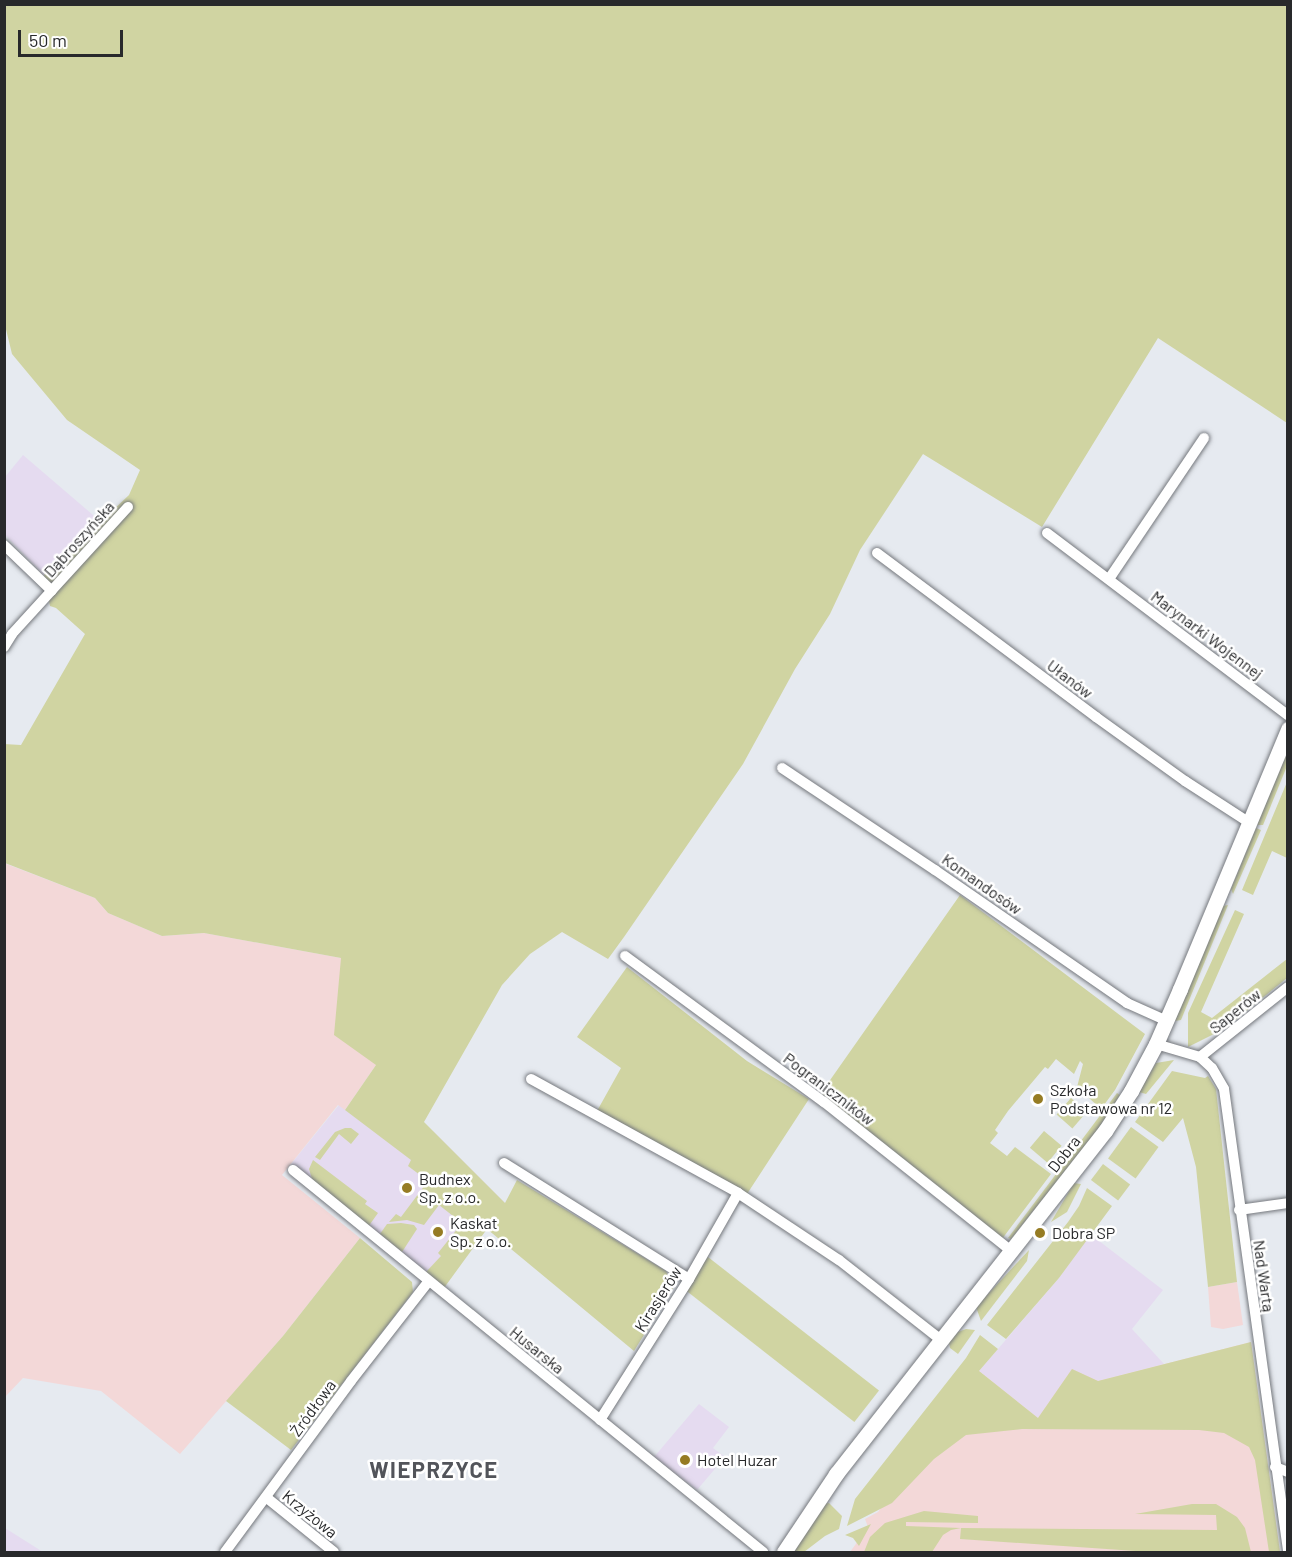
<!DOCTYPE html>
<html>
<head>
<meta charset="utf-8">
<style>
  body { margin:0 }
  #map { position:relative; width:1292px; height:1557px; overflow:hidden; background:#e6eaf0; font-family:Barlow,sans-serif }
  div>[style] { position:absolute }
  .commercial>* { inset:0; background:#e5dbf0 }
  .industrial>* { inset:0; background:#f3d8d8 }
  .green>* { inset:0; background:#d0d4a2; transform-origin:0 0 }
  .roads { filter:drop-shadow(0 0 2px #75787d) drop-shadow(0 0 2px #75787d) }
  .street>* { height:10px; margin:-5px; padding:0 5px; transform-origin:5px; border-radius:5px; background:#fff }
  .secondary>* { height:15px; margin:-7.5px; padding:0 7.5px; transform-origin:7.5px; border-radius:7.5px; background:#fff }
  .dots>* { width:16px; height:16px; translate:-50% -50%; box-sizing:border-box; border:3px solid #fff; border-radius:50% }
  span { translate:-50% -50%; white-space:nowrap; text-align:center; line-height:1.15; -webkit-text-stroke:5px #fff; paint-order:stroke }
  .street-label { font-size:16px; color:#28292b }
  .poi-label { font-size:16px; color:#28292b }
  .left { translate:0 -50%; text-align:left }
  .district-label { font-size:22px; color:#52545a; font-weight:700; letter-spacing:1.5px }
  .frame { position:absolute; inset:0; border:6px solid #28292b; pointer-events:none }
  .scale { position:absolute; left:18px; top:30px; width:105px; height:27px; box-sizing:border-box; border:3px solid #28292b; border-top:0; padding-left:8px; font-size:18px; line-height:21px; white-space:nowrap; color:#28292b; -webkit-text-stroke:4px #fff; paint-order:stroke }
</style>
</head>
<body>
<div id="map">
  <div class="commercial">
    <i style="clip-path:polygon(23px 455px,100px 521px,44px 575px,5px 535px,5px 477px)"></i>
    <i style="clip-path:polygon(339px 1105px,412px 1160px,433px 1131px,505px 1203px,442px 1290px,291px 1164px)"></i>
    <i style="clip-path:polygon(1090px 1234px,1163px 1290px,1132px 1329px,1164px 1364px,1098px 1381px,1038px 1418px,979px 1371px,1059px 1278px)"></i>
    <i style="clip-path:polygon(699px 1404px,729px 1427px,713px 1448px,725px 1457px,697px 1490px,654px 1457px)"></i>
    <i style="clip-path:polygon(5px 1528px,43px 1552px,5px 1552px)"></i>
  </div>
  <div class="industrial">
    <i style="clip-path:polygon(4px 863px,95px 898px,108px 913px,162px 936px,204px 933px,341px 958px,376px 1065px,345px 1110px,338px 1105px,282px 1175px,360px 1238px,283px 1336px,180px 1454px,101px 1391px,23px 1378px,5px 1397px)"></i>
    <i style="clip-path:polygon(1237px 1282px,1243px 1325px,1223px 1329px,1211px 1327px,1208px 1287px)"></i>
    <i style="clip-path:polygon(1251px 1342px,1280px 1552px,850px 1552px,868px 1527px,865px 1519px,878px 1512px,979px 1371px,1038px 1418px,1072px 1369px,1098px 1381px)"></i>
  </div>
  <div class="green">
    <i style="clip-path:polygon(5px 5px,1287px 5px,1287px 423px,1158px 338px,1042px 527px,923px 454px,860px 550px,830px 614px,795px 669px,743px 764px,624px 937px,608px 959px,562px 932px,530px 954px,502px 985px,424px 1122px,505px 1203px,517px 1180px,666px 1271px,673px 1288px,634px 1351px,487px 1229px,444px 1288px,426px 1272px,441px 1256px,438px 1253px,462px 1223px,439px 1205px,424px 1225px,407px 1220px,389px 1222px,396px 1214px,401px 1217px,428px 1181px,408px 1166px,411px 1160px,345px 1110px,376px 1065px,334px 1035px,341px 958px,204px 933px,162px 936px,108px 913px,95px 898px,5px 863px,4px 744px,21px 745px,85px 634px,56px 608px,50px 606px,44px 575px,129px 495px,140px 470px,67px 420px,12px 354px,4px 321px)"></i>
    <i style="clip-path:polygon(1287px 753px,1287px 766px,1263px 825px,1257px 825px)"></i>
    <i style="clip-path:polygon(1287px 782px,1287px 858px,1272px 851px,1253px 895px,1242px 890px)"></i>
    <i style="clip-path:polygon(1256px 828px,1261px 830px,1233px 894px,1231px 889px)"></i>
    <i style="clip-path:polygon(960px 895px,1145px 1034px,1115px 1090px,1101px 1109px,1077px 1087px,1083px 1064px,1080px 1061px,1074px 1074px,1056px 1059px,1048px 1069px,1045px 1067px,1008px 1111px,995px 1130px,998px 1133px,990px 1143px,1007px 1156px,1015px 1147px,1051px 1174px,1002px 1239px,821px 1093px)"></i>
    <i style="clip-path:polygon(1228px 905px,1181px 1020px,1175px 1021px,1223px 906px)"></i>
    <i style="clip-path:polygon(1235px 910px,1244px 914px,1201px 1012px,1212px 1018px,1287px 959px,1287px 978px,1224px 1029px,1188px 1047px,1188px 1013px)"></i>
    <i style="clip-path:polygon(627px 967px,747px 1061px,809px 1099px,747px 1194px,597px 1111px,621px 1068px,577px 1037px)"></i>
    <i style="clip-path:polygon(1174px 1060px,1146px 1094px,1139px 1092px,1156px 1063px)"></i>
    <i style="clip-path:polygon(1172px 1071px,1205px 1078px,1208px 1076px,1216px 1089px,1237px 1282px,1208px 1287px,1196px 1167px,1183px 1118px,1163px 1142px,1135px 1122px)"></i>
    <i style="clip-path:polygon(1117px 1093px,1120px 1095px,1098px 1129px,1011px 1239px,1008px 1238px)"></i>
    <i style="left:1071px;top:1098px;width:21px;height:22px;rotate:41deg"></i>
    <i style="left:1131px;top:1127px;width:34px;height:39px;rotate:36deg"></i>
    <i style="clip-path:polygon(345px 1128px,351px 1128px,359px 1134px,351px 1144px,339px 1134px,320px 1160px,315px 1157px,335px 1132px)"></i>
    <i style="left:1044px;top:1131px;width:23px;height:22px;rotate:40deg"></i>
    <i style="clip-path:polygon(313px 1160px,367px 1201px,365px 1204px,378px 1213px,368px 1227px,313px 1182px,309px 1169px)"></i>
    <i style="left:1103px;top:1164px;width:34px;height:20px;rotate:37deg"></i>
    <i style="clip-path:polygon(1074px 1183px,1081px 1184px,1067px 1212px,1051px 1222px)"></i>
    <i style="clip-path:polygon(1087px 1188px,1112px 1206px,1059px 1278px,1006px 1339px,987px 1325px,1068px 1222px,1079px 1206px)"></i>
    <i style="clip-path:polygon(401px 1223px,414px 1225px,417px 1229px,402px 1252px,380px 1234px,387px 1224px)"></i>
    <i style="clip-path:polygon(360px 1238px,412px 1282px,413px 1292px,291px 1450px,226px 1401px,283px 1336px)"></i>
    <i style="clip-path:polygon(1029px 1250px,1027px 1261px,981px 1321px,976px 1307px)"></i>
    <i style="left:708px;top:1257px;width:217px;height:40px;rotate:38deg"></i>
    <i style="clip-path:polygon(966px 1329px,975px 1330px,958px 1354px,950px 1348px,949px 1342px,958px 1332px)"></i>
    <i style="clip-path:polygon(980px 1335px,998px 1349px,979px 1371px,1038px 1418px,1072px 1369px,1098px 1381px,1251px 1342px,1280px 1552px,1269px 1552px,1255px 1460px,1249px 1447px,1224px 1433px,1199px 1430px,1022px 1429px,966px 1435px,934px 1459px,892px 1503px,847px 1526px,855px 1499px,966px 1358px)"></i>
    <i style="clip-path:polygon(829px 1503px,842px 1516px,839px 1529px,825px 1536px,804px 1552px,794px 1552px,823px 1504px)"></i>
    <i style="clip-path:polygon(1192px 1504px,1216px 1504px,1237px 1517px,1245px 1528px,1251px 1552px,1150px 1552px,960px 1539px,961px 1528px,1217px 1530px,1216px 1515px,1135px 1514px)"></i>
    <i style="clip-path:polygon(924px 1511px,978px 1516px,978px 1523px,906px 1522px,906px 1526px,961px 1528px,951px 1530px,943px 1535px,932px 1552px,864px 1552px,870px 1537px,885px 1523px)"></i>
    <i style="clip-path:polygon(871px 1524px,859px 1546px,853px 1538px,845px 1535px)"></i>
  </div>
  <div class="roads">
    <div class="street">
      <i style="left:1047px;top:533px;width:302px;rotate:37.1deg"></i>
      <i style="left:4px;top:545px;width:66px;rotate:43.8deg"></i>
      <i style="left:877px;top:553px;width:274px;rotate:36.8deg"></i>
      <i style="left:1096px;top:717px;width:110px;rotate:35.7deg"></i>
      <i style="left:1185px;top:781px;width:77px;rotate:32.9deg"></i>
      <i style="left:1109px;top:579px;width:170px;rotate:-56deg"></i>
      <i style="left:4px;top:647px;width:15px;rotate:-58deg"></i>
      <i style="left:12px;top:634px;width:172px;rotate:-47.6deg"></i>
      <i style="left:782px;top:768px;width:184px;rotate:33.7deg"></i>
      <i style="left:935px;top:870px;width:234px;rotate:34.7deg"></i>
      <i style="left:1127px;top:1003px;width:44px;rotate:24.2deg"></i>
      <i style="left:625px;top:956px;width:247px;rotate:36.3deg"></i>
      <i style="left:824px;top:1102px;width:239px;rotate:38.5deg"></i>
      <i style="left:1156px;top:1044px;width:46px;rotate:16.5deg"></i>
      <i style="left:1200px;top:1057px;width:16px;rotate:43deg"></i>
      <i style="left:1212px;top:1068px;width:24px;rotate:60deg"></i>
      <i style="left:1224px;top:1089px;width:467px;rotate:82.1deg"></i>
      <i style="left:1200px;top:1057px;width:112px;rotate:-38.5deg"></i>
      <i style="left:531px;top:1079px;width:236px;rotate:28.8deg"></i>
      <i style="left:738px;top:1193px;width:121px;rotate:33.6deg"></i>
      <i style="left:839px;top:1260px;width:130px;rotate:38.1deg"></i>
      <i style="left:504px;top:1163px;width:218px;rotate:32.1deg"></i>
      <i style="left:293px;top:1170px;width:606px;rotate:39.1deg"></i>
      <i style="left:1239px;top:1210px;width:49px;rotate:-8.1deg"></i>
      <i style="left:600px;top:1420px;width:167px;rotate:-57.7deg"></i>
      <i style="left:689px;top:1279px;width:99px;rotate:-60.3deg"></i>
      <i style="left:1275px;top:1467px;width:14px;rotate:21deg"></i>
      <i style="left:267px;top:1498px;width:86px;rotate:38.9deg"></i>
      <i style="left:225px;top:1552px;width:212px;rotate:-53.6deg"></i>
      <i style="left:351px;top:1381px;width:125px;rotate:-52.1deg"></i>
    </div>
    <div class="secondary">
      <i style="left:784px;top:1552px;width:94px;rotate:-56.3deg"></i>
      <i style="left:836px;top:1474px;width:436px;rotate:-51.9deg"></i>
      <i style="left:1105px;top:1131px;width:48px;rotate:-57deg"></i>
      <i style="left:1131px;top:1091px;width:53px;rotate:-62deg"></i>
      <i style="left:1156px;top:1044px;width:60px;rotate:-66.4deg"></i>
      <i style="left:1180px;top:989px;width:282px;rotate:-67.4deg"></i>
    </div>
  </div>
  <div class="dots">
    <i style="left:1038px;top:1099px;background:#967c24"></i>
    <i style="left:407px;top:1188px;background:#967c24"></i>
    <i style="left:438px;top:1232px;background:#967c24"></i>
    <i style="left:1040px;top:1233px;background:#967c24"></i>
    <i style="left:685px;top:1460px;background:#967c24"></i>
  </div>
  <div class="street-label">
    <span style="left:79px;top:539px;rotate:-48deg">Dąbroszyńska</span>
    <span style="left:1207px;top:635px;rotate:37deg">Marynarki Wojennej</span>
    <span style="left:1070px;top:679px;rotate:37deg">Ułanów</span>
    <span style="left:982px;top:884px;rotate:35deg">Komandosów</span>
    <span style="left:1235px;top:1011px;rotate:-39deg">Saperów</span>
    <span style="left:829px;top:1089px;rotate:37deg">Pograniczników</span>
    <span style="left:1064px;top:1154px;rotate:-52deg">Dobra</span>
    <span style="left:1264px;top:1276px;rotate:82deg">Nad Wartą</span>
    <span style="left:658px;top:1299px;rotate:-58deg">Kirasjerów</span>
    <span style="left:537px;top:1350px;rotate:39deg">Husarska</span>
    <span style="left:313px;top:1408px;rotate:-54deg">Źródłowa</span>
    <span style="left:310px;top:1514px;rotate:39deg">Krzyżowa</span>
  </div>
  <div class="poi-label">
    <span class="left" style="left:1050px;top:1099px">Szkoła<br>Podstawowa nr 12</span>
    <span class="left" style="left:419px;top:1188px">Budnex<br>Sp. z o.o.</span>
    <span class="left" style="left:450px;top:1232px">Kaskat<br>Sp. z o.o.</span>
    <span class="left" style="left:1052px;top:1233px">Dobra SP</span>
    <span class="left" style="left:697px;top:1460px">Hotel Huzar</span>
  </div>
  <div class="district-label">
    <span style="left:434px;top:1470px">WIEPRZYCE</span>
  </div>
  <div class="frame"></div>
  <div class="scale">50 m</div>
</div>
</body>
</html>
